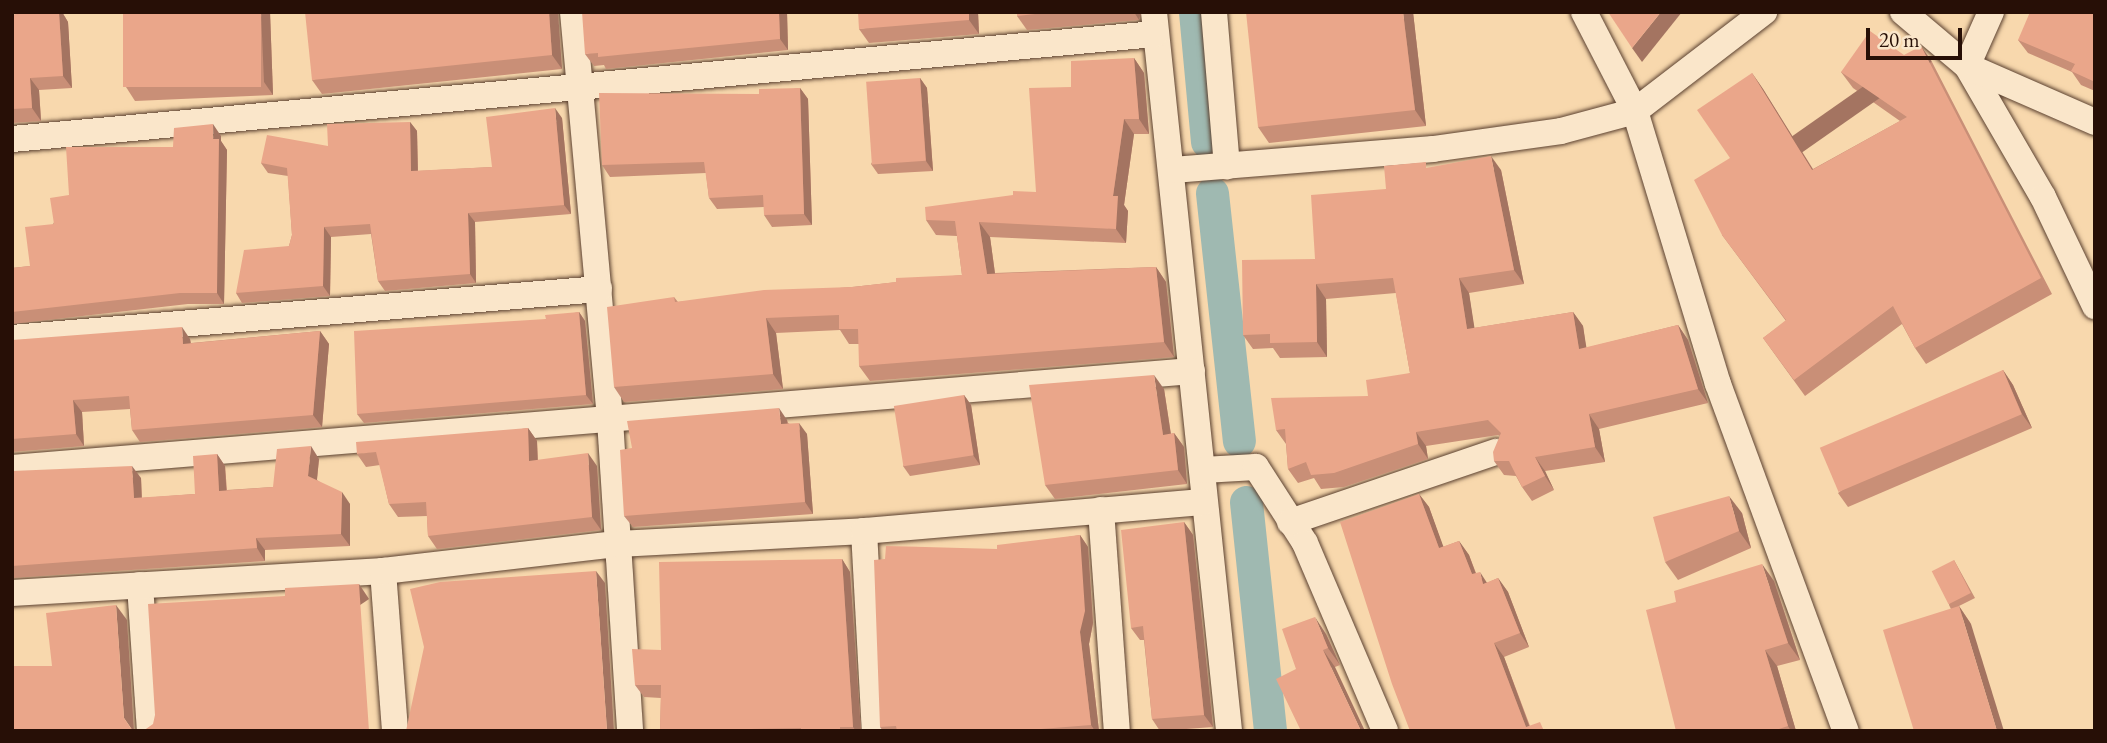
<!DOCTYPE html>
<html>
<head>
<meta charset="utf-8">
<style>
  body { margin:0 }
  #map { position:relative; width:2107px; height:743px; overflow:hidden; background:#f8d8ad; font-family:"EB Garamond",serif }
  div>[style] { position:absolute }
  .canal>* { height:33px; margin:-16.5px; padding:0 16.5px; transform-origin:16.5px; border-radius:16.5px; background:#9fb9b1 }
  .roads { filter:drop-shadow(0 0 2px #5b4130) drop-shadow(0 0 2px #5b4130) }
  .minor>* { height:26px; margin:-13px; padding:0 13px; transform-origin:13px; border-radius:13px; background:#fae6ca }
  .wall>* { inset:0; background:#c98f77 }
  .shaded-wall>* { inset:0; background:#a47461; transform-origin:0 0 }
  .building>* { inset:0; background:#eaa68a; transform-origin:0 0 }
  span { translate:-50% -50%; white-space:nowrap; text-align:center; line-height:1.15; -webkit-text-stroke:7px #fae6ca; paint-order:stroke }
  .frame { position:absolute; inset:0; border:14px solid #270f06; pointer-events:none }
  .scale { position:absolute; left:1866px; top:28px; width:96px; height:32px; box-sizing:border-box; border:4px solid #270f06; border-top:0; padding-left:9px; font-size:21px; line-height:24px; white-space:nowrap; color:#270f06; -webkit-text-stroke:5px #fae6ca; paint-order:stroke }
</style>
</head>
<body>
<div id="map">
  <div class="canal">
    <i style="left:1195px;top:12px;width:130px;rotate:84.7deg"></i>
    <i style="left:1212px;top:193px;width:249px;rotate:83.8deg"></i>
    <i style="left:1246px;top:502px;width:230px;rotate:84deg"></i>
  </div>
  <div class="roads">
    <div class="minor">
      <i style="left:573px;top:12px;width:410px;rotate:84.8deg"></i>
      <i style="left:610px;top:420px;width:312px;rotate:86.3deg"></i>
      <i style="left:1154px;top:12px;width:723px;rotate:84.04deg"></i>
      <i style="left:1214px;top:12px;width:155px;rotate:85.2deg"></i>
      <i style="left:1584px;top:12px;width:111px;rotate:62.7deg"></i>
      <i style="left:1635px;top:111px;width:285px;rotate:73.1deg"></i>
      <i style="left:1718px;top:384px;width:370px;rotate:69.8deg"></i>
      <i style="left:1903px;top:12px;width:84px;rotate:40.2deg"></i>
      <i style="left:1967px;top:66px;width:151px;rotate:59.9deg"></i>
      <i style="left:2043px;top:197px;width:121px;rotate:64.5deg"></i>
      <i style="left:1991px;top:12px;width:59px;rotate:114deg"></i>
      <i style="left:1967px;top:66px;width:140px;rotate:23.6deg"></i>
      <i style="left:12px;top:139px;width:1148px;rotate:-5.25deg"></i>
      <i style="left:1173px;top:170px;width:261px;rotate:-4.6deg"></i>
      <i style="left:1433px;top:149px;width:129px;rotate:-8deg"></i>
      <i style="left:1561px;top:131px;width:77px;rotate:-15.1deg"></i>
      <i style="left:1635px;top:111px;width:163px;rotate:-37.5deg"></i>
      <i style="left:12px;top:338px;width:589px;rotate:-4.77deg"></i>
      <i style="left:12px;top:468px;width:1184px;rotate:-4.7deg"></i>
      <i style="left:1203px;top:470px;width:53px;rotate:-3.2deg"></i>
      <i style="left:1256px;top:467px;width:90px;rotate:57.2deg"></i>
      <i style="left:1305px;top:543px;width:204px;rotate:66.9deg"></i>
      <i style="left:1101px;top:510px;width:222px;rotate:85.9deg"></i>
      <i style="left:1290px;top:522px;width:218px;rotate:-18.8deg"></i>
      <i style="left:864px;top:531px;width:200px;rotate:86.9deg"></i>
      <i style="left:383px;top:571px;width:160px;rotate:85.7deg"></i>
      <i style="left:140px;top:585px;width:146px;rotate:86.1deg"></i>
      <i style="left:12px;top:593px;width:372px;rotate:-3.4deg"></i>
      <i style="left:383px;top:571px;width:237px;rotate:-6.6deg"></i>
      <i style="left:618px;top:544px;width:246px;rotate:-3deg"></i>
      <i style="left:864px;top:531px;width:341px;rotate:-4.9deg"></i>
    </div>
  </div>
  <div class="wall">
    <i style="clip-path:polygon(32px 12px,62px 12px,68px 22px,72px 88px,39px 90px,41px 121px,12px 123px,12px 15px)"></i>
    <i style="clip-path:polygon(270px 12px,273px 95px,135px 101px,126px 87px)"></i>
    <i style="clip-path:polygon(787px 12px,788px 50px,606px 69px,604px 65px,594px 66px,585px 54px)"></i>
    <i style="clip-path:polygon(978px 12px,979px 34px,869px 43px,859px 29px)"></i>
    <i style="clip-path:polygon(1017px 12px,1141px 12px,1139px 20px,1027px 30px,1017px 16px)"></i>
    <i style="clip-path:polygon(1413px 12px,1426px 126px,1269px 143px,1258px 127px)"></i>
    <i style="clip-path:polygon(2095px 12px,2095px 91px,2081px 85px,2072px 72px,2028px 53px,2018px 40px)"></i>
    <i style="clip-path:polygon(557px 13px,562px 69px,322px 94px,312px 80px)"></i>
    <i style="clip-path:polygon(1904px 55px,1932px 62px,2052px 294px,1926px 364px,1915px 348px,1902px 324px,1805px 396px,1763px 338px,1786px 321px,1722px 235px,1730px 158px,1752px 73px,1763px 89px,1813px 169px,1900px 121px,1853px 88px,1841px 72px)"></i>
    <i style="clip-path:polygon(1134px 58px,1144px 73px,1149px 134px,1134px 134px,1124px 205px,1128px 211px,1126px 243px,990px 237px,995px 273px,1156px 267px,1166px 282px,1174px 357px,870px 381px,859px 366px,859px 344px,849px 344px,840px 330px,776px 333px,783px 389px,624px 402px,614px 387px,674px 297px,678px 302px,852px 287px,962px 275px,957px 236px,936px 235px,926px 220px,1036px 192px,1071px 87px)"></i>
    <i style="clip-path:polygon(920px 78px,927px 88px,933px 171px,878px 174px,871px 164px)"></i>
    <i style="clip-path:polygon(800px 88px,808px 99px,812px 225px,772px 227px,764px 215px,764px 207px,717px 209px,709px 198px,706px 173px,610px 177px,602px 165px,759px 94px)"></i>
    <i style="clip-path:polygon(562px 118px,571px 214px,475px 222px,476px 283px,385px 291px,378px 281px,371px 234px,331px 237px,330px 296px,242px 303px,236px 293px,289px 246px,292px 235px,288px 176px,268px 173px,261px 163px,328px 146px,410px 122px,417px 131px,418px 171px,492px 167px)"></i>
    <i style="clip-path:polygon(221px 136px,221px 141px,227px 150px,224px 304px,188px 304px,12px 324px,12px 268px,30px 266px,69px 195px,173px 147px)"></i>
    <i style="clip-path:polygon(1430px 168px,1501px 170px,1524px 284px,1469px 293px,1474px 328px,1573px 312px,1583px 326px,1586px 348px,1678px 325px,1688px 340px,1708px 403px,1599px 429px,1605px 462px,1545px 471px,1554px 490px,1532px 501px,1522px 487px,1516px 476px,1504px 475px,1494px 461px,1500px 436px,1498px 435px,1426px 446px,1428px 459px,1344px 487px,1321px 489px,1314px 478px,1298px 483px,1288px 469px,1286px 444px,1276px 430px,1368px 396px,1410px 373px,1396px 293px,1326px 299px,1327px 357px,1280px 358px,1273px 348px,1253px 349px,1243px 335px,1315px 259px,1386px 189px)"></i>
    <i style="clip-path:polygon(579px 312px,585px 321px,593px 404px,364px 423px,357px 414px,546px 319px)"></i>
    <i style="clip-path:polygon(320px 331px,329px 344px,322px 427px,140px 442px,132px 430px,130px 409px,82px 412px,84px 446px,12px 452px,12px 340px,190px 339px,191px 343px)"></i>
    <i style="clip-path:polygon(2003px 370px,2013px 385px,2032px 428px,1848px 507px,1838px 493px)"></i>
    <i style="clip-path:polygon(1164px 389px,1171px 434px,1174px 433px,1184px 447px,1187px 484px,1055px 499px,1045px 485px)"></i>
    <i style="clip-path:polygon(964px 395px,971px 405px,980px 465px,910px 476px,903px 466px)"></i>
    <i style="clip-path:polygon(787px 420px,788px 423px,807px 434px,813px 514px,633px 527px,624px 516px)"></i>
    <i style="clip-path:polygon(528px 428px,537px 441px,538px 460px,597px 466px,601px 530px,437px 549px,428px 536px,427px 516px,398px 517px,389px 504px,380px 465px,366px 467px,357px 454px)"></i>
    <i style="clip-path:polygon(217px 454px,225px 466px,227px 490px,273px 487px,319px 459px,317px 480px,350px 504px,350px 546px,265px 550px,265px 561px,12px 578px,12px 471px,141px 478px,142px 498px,195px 494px)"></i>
    <i style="clip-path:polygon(1419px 494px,1429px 507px,1443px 547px,1459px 541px,1469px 555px,1476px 573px,1487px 583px,1498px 578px,1508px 592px,1529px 647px,1504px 657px,1530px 726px,1544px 731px,1410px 731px)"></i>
    <i style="clip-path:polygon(1742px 513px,1751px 548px,1678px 580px,1665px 562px)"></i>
    <i style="clip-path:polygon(1184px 522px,1193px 535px,1213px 727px,1160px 731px,1152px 719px,1144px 640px,1140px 640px,1131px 628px)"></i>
    <i style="clip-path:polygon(1080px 535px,1088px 547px,1093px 623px,1089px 644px,1099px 731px,883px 731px,880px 727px,885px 559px,997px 549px)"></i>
    <i style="clip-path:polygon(842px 559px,850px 572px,861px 731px,660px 731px,661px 698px,644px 697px,635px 685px,661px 650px)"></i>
    <i style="clip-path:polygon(1954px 560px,1975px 598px,1959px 606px,1971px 624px,1951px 609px,1949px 605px)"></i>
    <i style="clip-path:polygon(1774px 581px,1800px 660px,1777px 666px,1796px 731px,1676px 731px)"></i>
    <i style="clip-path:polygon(1326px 634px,1340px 665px,1335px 667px,1296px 669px)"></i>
  </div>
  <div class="shaded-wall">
    <i style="clip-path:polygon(59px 12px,62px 12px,68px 22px,72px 88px,63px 76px)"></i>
    <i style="clip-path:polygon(261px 12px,270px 12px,273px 95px,264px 82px)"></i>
    <i style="clip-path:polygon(549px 12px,558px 12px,562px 69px,552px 55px)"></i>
    <i style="clip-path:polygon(779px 12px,787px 12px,788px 50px,780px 39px)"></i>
    <i style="clip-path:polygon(969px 12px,978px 12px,979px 34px,969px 20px)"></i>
    <i style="clip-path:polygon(1134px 12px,1141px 12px,1139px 20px)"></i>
    <i style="clip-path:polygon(1403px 12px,1413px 12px,1426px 126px,1415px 110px)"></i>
    <i style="clip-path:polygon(1661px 12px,1682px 12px,1642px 62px,1632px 48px)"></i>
    <i style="left:1921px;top:46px;width:19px;height:261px;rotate:55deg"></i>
    <i style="clip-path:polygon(1134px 58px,1144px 73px,1149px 134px,1139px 119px)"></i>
    <i style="clip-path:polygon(1752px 73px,1763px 89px,1823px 186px,1812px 170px)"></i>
    <i style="clip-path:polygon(30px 78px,39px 90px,41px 121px,32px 108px)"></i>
    <i style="clip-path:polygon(920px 78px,927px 88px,933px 171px,926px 161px)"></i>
    <i style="clip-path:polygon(800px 88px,808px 99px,812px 225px,804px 214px)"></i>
    <i style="clip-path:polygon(555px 108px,562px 118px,571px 214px,564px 205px)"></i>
    <i style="clip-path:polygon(1124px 119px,1134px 134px,1124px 205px,1128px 211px,1126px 243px,1116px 229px,1113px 196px)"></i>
    <i style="clip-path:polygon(410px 122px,417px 131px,418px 181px,411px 171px)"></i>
    <i style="clip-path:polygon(213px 124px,221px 136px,221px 141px,227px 150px,224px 304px,217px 293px)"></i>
    <i style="clip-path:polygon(1491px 156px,1501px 170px,1524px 284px,1514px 270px)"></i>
    <i style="clip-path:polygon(468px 213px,475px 222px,476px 283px,470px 274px)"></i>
    <i style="clip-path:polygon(979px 222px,990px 237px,997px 289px,987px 274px)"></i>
    <i style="clip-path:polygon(324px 227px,331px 237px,330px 296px,323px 286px)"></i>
    <i style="clip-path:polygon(1156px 267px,1166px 282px,1174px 357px,1164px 342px)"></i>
    <i style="clip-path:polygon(1459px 278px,1469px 293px,1477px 344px,1467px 329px)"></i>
    <i style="clip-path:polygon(1316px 284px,1326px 299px,1327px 357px,1317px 342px)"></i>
    <i style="clip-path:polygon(579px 312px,585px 321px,593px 404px,586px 395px)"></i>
    <i style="clip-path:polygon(1573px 312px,1583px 326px,1589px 364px,1579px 349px)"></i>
    <i style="clip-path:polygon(766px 318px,776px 333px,783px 389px,773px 374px)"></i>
    <i style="clip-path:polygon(1678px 325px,1688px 340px,1708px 403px,1698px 389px)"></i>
    <i style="clip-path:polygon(182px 327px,190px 339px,192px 356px,183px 344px)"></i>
    <i style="clip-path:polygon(320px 331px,329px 344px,322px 427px,313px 415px)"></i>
    <i style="clip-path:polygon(2003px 370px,2013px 385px,2032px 428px,2022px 414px)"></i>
    <i style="clip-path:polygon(1154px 375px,1164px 389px,1173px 449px,1163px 435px)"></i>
    <i style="clip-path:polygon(964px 395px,971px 405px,980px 465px,973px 455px)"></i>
    <i style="clip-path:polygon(73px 400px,82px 412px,84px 446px,76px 434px)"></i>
    <i style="clip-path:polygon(779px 408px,787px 420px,789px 436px,781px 424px)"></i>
    <i style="clip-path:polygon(1589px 414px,1599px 429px,1605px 462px,1595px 447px)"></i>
    <i style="clip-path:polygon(799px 423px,807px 434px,813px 514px,805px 502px)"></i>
    <i style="clip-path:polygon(528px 428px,537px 441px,538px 474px,529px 461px)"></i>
    <i style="clip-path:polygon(1416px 432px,1426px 446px,1428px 459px,1418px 444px)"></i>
    <i style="clip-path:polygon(1174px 433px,1184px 447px,1187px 484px,1178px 470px)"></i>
    <i style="clip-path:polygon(311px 446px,319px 459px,316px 488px,308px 476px)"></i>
    <i style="clip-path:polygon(588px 453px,597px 466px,601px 530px,592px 517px)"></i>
    <i style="clip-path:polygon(217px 454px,225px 466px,227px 503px,219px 491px)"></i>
    <i style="clip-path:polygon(1535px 457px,1545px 471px,1554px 490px,1545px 476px)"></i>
    <i style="clip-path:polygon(132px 466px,141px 478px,142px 510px,134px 498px)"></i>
    <i style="clip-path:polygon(342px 492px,350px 504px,350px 546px,341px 534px)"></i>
    <i style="clip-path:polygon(1419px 494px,1429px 507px,1449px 562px,1439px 548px)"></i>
    <i style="clip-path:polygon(1729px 496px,1742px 513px,1751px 548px,1739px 531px)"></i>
    <i style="clip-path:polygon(1184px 522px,1193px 535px,1213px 727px,1204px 715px)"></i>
    <i style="clip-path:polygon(1080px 535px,1088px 547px,1093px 623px,1089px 644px,1099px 731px,1095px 731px,1091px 725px,1080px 632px)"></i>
    <i style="clip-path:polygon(256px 538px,265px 550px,265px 561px,257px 548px)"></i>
    <i style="clip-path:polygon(1459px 541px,1469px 555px,1481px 588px,1472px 574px)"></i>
    <i style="clip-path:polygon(842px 559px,850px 572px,861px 731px,856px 731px,853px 727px)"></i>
    <i style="clip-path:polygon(1762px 564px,1774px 581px,1800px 660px,1788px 643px)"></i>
    <i style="clip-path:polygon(596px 571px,605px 583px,614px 731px,607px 731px)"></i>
    <i style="clip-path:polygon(1480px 572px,1489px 586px,1483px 584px)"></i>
    <i style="clip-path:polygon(1498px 578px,1508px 592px,1529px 647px,1520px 633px)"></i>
    <i style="left:359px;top:584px;width:18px;height:147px;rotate:56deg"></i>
    <i style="clip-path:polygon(116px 605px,127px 620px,134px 731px,133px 731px,124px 718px)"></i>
    <i style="clip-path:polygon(1959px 606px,1971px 624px,2004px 731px,1997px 731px)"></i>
    <i style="clip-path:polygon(1315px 617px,1326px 634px,1340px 665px,1328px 648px)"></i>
    <i style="clip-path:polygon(1494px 643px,1504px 657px,1531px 731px,1526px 727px)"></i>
    <i style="clip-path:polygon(1323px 650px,1335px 667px,1365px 731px,1361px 731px)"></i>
    <i style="clip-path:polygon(1765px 650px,1777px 666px,1796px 731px,1791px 731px,1788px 726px)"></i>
  </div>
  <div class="building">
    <i style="clip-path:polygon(32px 12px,59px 12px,63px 76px,30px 78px,32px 108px,12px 109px,12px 15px)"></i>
    <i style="left:123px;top:12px;width:138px;height:75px"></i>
    <i style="clip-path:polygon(305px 12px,549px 12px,552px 55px,312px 80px)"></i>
    <i style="clip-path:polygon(582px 12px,779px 12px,780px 39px,598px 57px,598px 53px,585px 54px)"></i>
    <i style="clip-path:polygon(858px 12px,969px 12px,969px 20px,859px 29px)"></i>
    <i style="clip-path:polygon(1017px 12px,1053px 12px,1017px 16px)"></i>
    <i style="clip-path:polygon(1246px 12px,1403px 12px,1415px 110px,1258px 127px)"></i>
    <i style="clip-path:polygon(1608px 12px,1661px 12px,1632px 48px)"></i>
    <i style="clip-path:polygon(2030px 12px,2095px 12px,2095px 82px,2071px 71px,2075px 64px,2018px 40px)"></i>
    <i style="clip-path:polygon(1870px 31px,1904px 55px,1921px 46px,2041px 278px,1915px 348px,1893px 306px,1794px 380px,1763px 338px,1786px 320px,1722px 235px,1694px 180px,1730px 158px,1697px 110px,1752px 73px,1812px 170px,1907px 117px,1841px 72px)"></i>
    <i style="clip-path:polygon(1134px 58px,1139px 119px,1124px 119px,1113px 196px,1118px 196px,1116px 229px,979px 222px,987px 274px,1156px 267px,1164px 342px,859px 366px,858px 329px,839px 329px,839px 315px,766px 318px,773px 374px,614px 387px,607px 307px,674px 297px,675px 302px,764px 290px,852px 287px,896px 282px,896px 278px,962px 275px,955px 221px,926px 220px,925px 207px,1013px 195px,1013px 191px,1036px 192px,1029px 88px,1071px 87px,1071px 61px)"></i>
    <i style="left:920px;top:78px;width:83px;height:54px;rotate:86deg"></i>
    <i style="clip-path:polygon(800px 88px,804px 214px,764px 215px,763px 195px,709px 198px,704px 162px,602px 165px,599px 93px,759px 94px,759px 89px)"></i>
    <i style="clip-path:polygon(555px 108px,564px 205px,468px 213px,470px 274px,378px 281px,370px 224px,324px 227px,323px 286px,236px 293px,244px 250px,289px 246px,292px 235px,287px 168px,261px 163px,267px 135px,328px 146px,327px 124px,410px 122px,411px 171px,492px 167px,486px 117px)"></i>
    <i style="clip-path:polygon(213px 124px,213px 139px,219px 139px,217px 293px,180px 293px,12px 312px,12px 268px,30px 266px,25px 227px,54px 224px,50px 198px,69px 195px,66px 147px,173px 147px,174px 128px)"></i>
    <i style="clip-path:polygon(1491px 156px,1514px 270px,1459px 278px,1467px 329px,1573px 312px,1579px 349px,1678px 325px,1698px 389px,1589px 414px,1595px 447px,1535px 457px,1545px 476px,1522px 487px,1509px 461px,1494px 461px,1493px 452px,1501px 433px,1488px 420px,1416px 432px,1418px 444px,1334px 473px,1311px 475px,1306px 462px,1288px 469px,1285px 429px,1276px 430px,1271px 398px,1368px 396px,1366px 380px,1410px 373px,1393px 278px,1316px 284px,1317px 342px,1270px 343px,1270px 334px,1243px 335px,1242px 260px,1315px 259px,1311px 195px,1386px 189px,1384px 166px,1426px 162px,1426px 168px)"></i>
    <i style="clip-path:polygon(579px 312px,586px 395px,357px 414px,354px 331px,546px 319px,545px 315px)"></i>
    <i style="clip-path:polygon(182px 327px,183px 344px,320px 331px,313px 415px,132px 430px,129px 396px,73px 400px,76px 434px,12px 439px,12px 340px)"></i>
    <i style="left:2003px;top:370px;width:48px;height:199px;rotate:67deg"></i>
    <i style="clip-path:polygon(1154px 375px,1163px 435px,1174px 433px,1178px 470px,1045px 485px,1029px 385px)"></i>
    <i style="left:964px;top:395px;width:61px;height:71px;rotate:81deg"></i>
    <i style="clip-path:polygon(779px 408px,781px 424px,799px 423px,805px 502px,624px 516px,620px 450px,632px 448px,627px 421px)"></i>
    <i style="clip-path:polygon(528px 428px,529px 461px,588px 453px,592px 517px,428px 536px,426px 502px,389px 504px,376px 452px,357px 454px,356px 442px)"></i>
    <i style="clip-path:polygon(311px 446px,308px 476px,342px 492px,341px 534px,256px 538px,257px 548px,12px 566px,12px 471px,132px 466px,134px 498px,195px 494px,193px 456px,217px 454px,219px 491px,273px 487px,277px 449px)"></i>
    <i style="clip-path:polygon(1419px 494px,1439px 548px,1459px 541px,1472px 574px,1480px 572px,1483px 584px,1498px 578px,1520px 633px,1494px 643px,1526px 727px,1540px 722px,1544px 731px,1410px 731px,1392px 684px,1340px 522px)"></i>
    <i style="clip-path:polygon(1729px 496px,1739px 531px,1665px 562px,1653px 517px)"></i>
    <i style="clip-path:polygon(1184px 522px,1204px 715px,1152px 719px,1143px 626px,1131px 628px,1121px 530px)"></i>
    <i style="clip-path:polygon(1080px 535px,1085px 611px,1080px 632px,1091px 725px,1041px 729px,1041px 731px,897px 731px,896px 726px,880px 727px,874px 560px,885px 559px,886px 546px,997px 549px,997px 545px)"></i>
    <i style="clip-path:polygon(842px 559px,853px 727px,840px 727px,840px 731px,801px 731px,801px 728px,750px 729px,750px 731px,660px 731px,661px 685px,635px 685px,632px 649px,661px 650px,659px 562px)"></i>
    <i style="left:1954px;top:560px;width:37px;height:25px;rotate:63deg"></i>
    <i style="clip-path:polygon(1762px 564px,1788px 643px,1765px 650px,1788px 726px,1773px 731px,1676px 731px,1646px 610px,1676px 602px,1674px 591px)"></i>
    <i style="clip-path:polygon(596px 571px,607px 731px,406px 731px,424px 647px,410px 589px,440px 582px)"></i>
    <i style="clip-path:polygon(359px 584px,369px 731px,143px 731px,153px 724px,155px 715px,148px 604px,285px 596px,285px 588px)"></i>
    <i style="clip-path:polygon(116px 605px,124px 718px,132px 730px,136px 731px,12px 731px,12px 666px,52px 666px,46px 613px)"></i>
    <i style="clip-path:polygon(1959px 606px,1997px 731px,1914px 731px,1883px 630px)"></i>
    <i style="clip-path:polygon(1315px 617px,1328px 648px,1323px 650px,1361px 731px,1301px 731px,1276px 679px,1296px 669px,1282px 629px)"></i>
  </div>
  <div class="frame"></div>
  <div class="scale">20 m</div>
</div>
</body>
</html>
